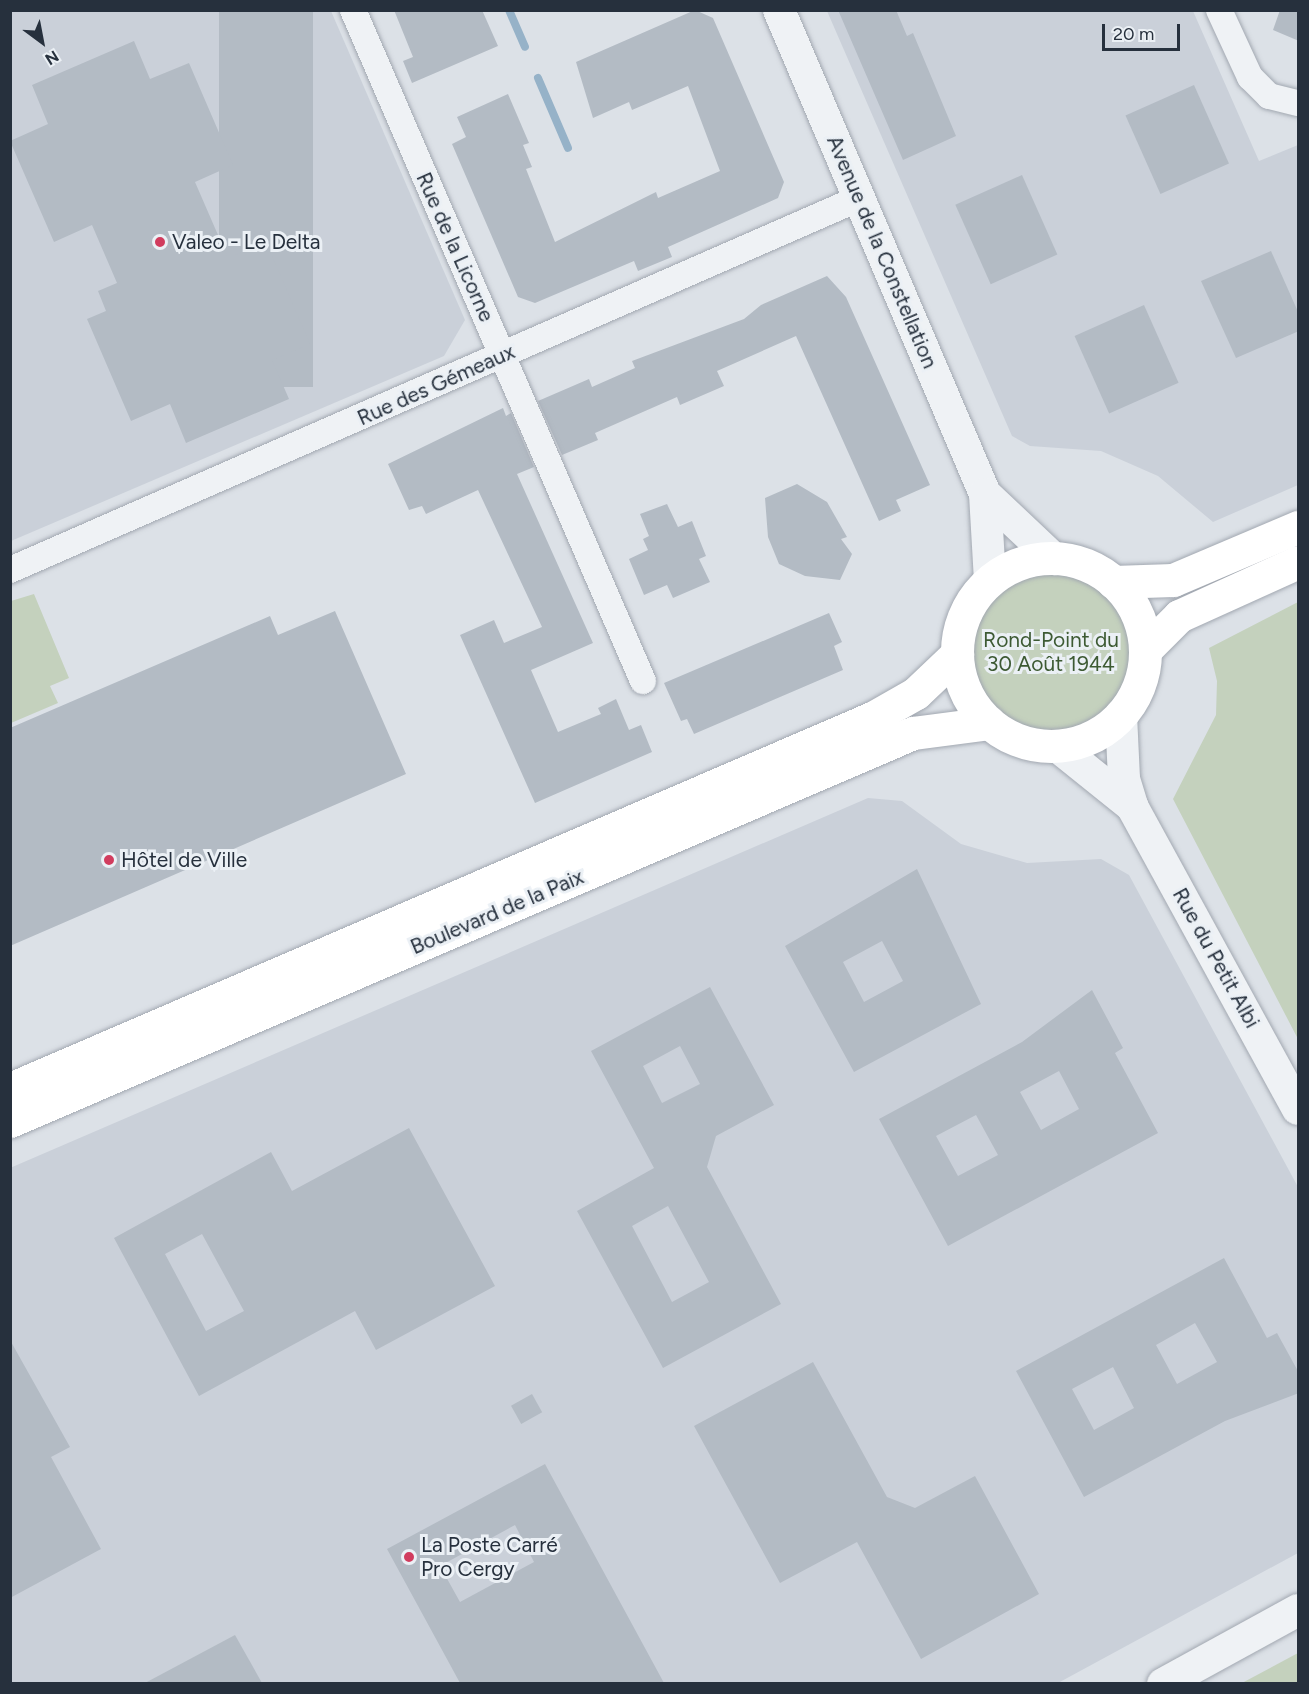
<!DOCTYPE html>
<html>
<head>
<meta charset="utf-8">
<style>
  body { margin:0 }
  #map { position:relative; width:1309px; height:1694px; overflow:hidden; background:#dce1e7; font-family:Figtree,sans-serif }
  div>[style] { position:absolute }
  .built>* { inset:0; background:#cad0d9 }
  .green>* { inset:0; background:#c4d1bd }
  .round { border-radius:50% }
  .stream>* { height:8px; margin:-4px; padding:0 4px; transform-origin:4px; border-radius:4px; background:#96b2c8 }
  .building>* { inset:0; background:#b3bbc4; transform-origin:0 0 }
  .roads { filter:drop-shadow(0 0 2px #a2a8b1) drop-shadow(0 0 2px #a2a8b1) }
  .minor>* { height:26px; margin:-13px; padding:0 13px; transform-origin:13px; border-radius:13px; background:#eff2f5 }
  .tertiary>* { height:32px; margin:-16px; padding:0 16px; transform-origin:16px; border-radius:16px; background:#eff2f5 }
  .secondary>* { height:33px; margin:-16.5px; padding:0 16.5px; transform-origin:16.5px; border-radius:16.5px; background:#fff }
  .secondary>.ring { margin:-16.5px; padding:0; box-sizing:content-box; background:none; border:33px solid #fff; border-radius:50% }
  .dots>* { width:16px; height:16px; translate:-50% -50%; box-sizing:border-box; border:3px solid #ebf0f5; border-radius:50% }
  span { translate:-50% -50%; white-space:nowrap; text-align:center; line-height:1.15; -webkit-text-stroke:6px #ebf0f5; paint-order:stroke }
  .poi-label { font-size:21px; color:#26303d }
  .left { translate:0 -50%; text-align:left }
  .street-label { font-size:21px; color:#26303d }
  .park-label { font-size:21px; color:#3d5a33 }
  .frame { position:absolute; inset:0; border:12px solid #26303d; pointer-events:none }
  .north { position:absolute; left:12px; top:12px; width:60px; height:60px; -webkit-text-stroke:4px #ebf0f5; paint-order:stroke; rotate:148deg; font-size:16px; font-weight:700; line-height:24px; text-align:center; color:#26303d }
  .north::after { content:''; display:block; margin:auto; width:21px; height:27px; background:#26303d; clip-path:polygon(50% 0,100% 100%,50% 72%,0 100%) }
  .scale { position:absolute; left:1102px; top:24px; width:78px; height:27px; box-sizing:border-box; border:3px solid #26303d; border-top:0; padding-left:8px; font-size:18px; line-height:21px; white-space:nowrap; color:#26303d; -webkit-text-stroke:4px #ebf0f5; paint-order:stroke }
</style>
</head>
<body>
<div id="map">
  <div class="built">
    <i style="clip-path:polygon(11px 11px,331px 11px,465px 320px,444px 356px,11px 541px)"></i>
    <i style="clip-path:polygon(827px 11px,1193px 11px,1259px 161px,1298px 145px,1298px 485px,1213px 522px,1158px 476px,1101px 451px,1030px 446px,1012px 436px)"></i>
    <i style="clip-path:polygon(868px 798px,902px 801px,961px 844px,1027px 863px,1101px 859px,1129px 875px,1298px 1187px,1298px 1553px,1058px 1683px,11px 1683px,10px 1168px)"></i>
  </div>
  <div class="green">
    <i class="round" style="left:971px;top:573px;width:160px;height:160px"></i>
    <i style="clip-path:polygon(34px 594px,69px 678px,50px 686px,58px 703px,11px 723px,11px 601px)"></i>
    <i style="clip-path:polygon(1298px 602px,1298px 1039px,1173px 799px,1216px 715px,1217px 681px,1209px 648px)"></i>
    <i style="clip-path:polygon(1298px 1653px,1298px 1683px,1242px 1683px)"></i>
  </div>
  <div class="stream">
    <i style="left:509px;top:10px;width:40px;rotate:66.6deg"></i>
    <i style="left:538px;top:78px;width:76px;rotate:66.8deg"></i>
  </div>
  <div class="building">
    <i style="left:219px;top:10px;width:94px;height:377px"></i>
    <i style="clip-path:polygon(394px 10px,482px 10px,498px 46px,412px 83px,403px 61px,413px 57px)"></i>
    <i style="clip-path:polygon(695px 10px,713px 18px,784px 182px,778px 198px,668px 247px,672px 257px,638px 271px,634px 261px,535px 303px,518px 297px,452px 144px,466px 137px,457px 117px,508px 94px,529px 143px,523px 145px,532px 167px,526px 169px,555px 242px,656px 192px,658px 198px,720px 171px,688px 86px,632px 110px,629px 102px,593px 118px,576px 62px)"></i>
    <i style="clip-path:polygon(838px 10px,896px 10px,907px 36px,913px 33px,956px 136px,903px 160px)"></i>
    <i style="clip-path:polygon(1280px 10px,1299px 10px,1299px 41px,1273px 30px)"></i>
    <i style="clip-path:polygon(134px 41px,150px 79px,189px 63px,233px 165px,195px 182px,228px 258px,266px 242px,310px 344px,272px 360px,289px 399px,186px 443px,170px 404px,131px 421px,87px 319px,106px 311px,98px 291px,117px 283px,92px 225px,54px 242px,10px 141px,48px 124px,32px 85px)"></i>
    <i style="left:1194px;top:85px;width:86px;height:75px;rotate:66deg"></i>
    <i style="left:1022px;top:175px;width:87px;height:73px;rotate:66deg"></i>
    <i style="clip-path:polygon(1271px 251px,1299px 314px,1299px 331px,1236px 358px,1201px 281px)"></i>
    <i style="clip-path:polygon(827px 276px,846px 297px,930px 485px,896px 500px,901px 511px,879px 521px,796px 336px,717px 371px,724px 386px,680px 405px,677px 397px,595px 433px,598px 440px,562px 455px,538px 401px,589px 379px,592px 387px,635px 368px,632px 361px,744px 319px,761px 305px)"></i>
    <i style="left:1144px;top:305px;width:85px;height:76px;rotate:66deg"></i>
    <i style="clip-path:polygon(503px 408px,506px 416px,511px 413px,534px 467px,517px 474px,593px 643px,531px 670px,558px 732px,601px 714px,598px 708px,616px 699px,629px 730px,641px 725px,652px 752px,535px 803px,460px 635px,494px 620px,504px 643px,542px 627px,478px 490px,426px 514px,422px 506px,409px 510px,388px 464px)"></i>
    <i style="clip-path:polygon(797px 484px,827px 502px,847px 537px,841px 539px,852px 554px,840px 580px,805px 576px,779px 564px,768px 537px,765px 498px)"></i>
    <i style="clip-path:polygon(667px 504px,678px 527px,692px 521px,706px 556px,699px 559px,710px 582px,673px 598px,667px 585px,644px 595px,629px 559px,648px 550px,643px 539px,649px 536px,640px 514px)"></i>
    <i style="clip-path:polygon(335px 611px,406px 774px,10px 946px,10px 728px,270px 616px,278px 635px)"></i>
    <i style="clip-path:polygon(829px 613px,842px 642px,834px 646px,843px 670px,694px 734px,687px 719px,681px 721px,664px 683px)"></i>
    <i style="clip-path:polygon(evenodd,917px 869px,981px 1004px,854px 1072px,785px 946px,917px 869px,882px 941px,903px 981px,864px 1002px,843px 962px,882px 941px)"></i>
    <i style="clip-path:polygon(evenodd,710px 987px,774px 1105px,716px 1136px,707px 1167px,781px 1304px,663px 1368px,577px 1211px,654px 1168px,591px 1051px,710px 987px,680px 1046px,700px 1084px,662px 1103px,643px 1066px,680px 1046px,710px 987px,668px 1206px,709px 1282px,672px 1302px,632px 1226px,668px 1206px)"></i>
    <i style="clip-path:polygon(evenodd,1092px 990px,1123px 1048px,1115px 1053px,1158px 1133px,948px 1246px,879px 1119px,1022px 1042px,1092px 990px,1059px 1071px,1079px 1109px,1041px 1130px,1020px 1092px,1059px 1071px,1092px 990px,976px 1115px,998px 1155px,958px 1176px,936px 1136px,976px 1115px)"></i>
    <i style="clip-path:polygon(evenodd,409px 1128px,495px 1286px,376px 1350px,355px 1311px,199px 1396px,114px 1238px,271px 1152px,292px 1191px,409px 1128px,202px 1234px,244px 1311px,206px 1331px,165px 1254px,202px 1234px)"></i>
    <i style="clip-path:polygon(evenodd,1224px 1258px,1267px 1338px,1277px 1333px,1299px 1373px,1299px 1393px,1225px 1421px,1084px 1497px,1016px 1371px,1224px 1258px,1195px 1323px,1217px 1362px,1177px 1384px,1156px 1345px,1195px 1323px,1224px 1258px,1113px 1367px,1134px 1408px,1094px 1430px,1072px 1389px,1113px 1367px)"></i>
    <i style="clip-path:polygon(10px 1340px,70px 1447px,51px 1457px,101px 1549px,10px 1598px)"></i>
    <i style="clip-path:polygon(813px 1362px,887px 1497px,915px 1508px,975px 1476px,1039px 1594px,921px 1659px,857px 1542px,780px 1583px,694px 1426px)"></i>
    <i style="left:532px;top:1394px;width:21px;height:24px;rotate:61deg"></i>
    <i style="clip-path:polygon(evenodd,545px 1464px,664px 1683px,460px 1683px,387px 1549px,545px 1464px,515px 1525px,534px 1562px,460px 1602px,440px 1566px,515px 1525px)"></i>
    <i style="clip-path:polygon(235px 1635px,262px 1683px,145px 1683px)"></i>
  </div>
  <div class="roads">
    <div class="minor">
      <i style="left:353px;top:10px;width:731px;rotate:66.63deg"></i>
      <i style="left:1219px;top:10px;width:74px;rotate:65.2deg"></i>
      <i style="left:1250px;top:77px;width:27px;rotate:45deg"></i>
      <i style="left:1269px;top:96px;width:30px;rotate:14deg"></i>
      <i style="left:10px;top:570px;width:928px;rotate:-23.64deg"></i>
    </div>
    <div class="tertiary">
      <i style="left:779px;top:10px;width:526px;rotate:66.94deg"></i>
      <i style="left:985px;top:494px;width:87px;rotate:86.7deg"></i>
      <i style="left:985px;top:494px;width:95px;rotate:43.3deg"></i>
      <i style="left:1121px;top:715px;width:64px;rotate:87.3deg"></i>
      <i style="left:1124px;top:779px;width:30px;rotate:73deg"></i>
      <i style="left:1133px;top:808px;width:343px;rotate:61.3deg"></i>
      <i style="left:1057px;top:746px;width:97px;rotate:38.8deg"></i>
      <i style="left:1163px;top:1684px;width:154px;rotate:-28.7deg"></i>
    </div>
    <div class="secondary">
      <i class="ring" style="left:957px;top:558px;width:155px;height:155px"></i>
      <i style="left:1113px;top:582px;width:60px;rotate:-1.9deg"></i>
      <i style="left:1173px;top:580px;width:136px;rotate:-23deg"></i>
      <i style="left:1145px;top:650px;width:48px;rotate:-45deg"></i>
      <i style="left:1179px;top:616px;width:131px;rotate:-24.4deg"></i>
      <i style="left:10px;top:1089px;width:941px;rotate:-23.29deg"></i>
      <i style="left:874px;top:717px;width:48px;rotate:-29.7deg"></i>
      <i style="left:916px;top:693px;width:57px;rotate:-43.6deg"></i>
      <i style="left:10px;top:1121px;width:983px;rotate:-23.25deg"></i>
      <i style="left:913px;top:733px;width:77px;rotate:-7.5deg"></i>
    </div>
  </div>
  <div class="dots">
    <i style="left:160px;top:242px;background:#d13c5e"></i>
    <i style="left:109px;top:860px;background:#d13c5e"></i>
    <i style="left:409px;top:1557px;background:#d13c5e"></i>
  </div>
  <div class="poi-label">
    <span class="left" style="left:172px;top:242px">Valeo - Le Delta</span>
    <span class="left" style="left:121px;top:860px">Hôtel de Ville</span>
    <span class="left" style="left:421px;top:1557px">La Poste Carré<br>Pro Cergy</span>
  </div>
  <div class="street-label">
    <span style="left:455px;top:247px;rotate:66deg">Rue de la Licorne</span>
    <span style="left:882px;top:252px;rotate:67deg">Avenue de la Constellation</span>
    <span style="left:436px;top:385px;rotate:-24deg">Rue des Gémeaux</span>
    <span style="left:497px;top:912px;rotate:-23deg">Boulevard de la Paix</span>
    <span style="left:1216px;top:958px;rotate:61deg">Rue du Petit Albi</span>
  </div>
  <div class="park-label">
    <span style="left:1051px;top:652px">Rond-Point du<br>30 Août 1944</span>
  </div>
  <div class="frame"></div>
  <div class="north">N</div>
  <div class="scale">20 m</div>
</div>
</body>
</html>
